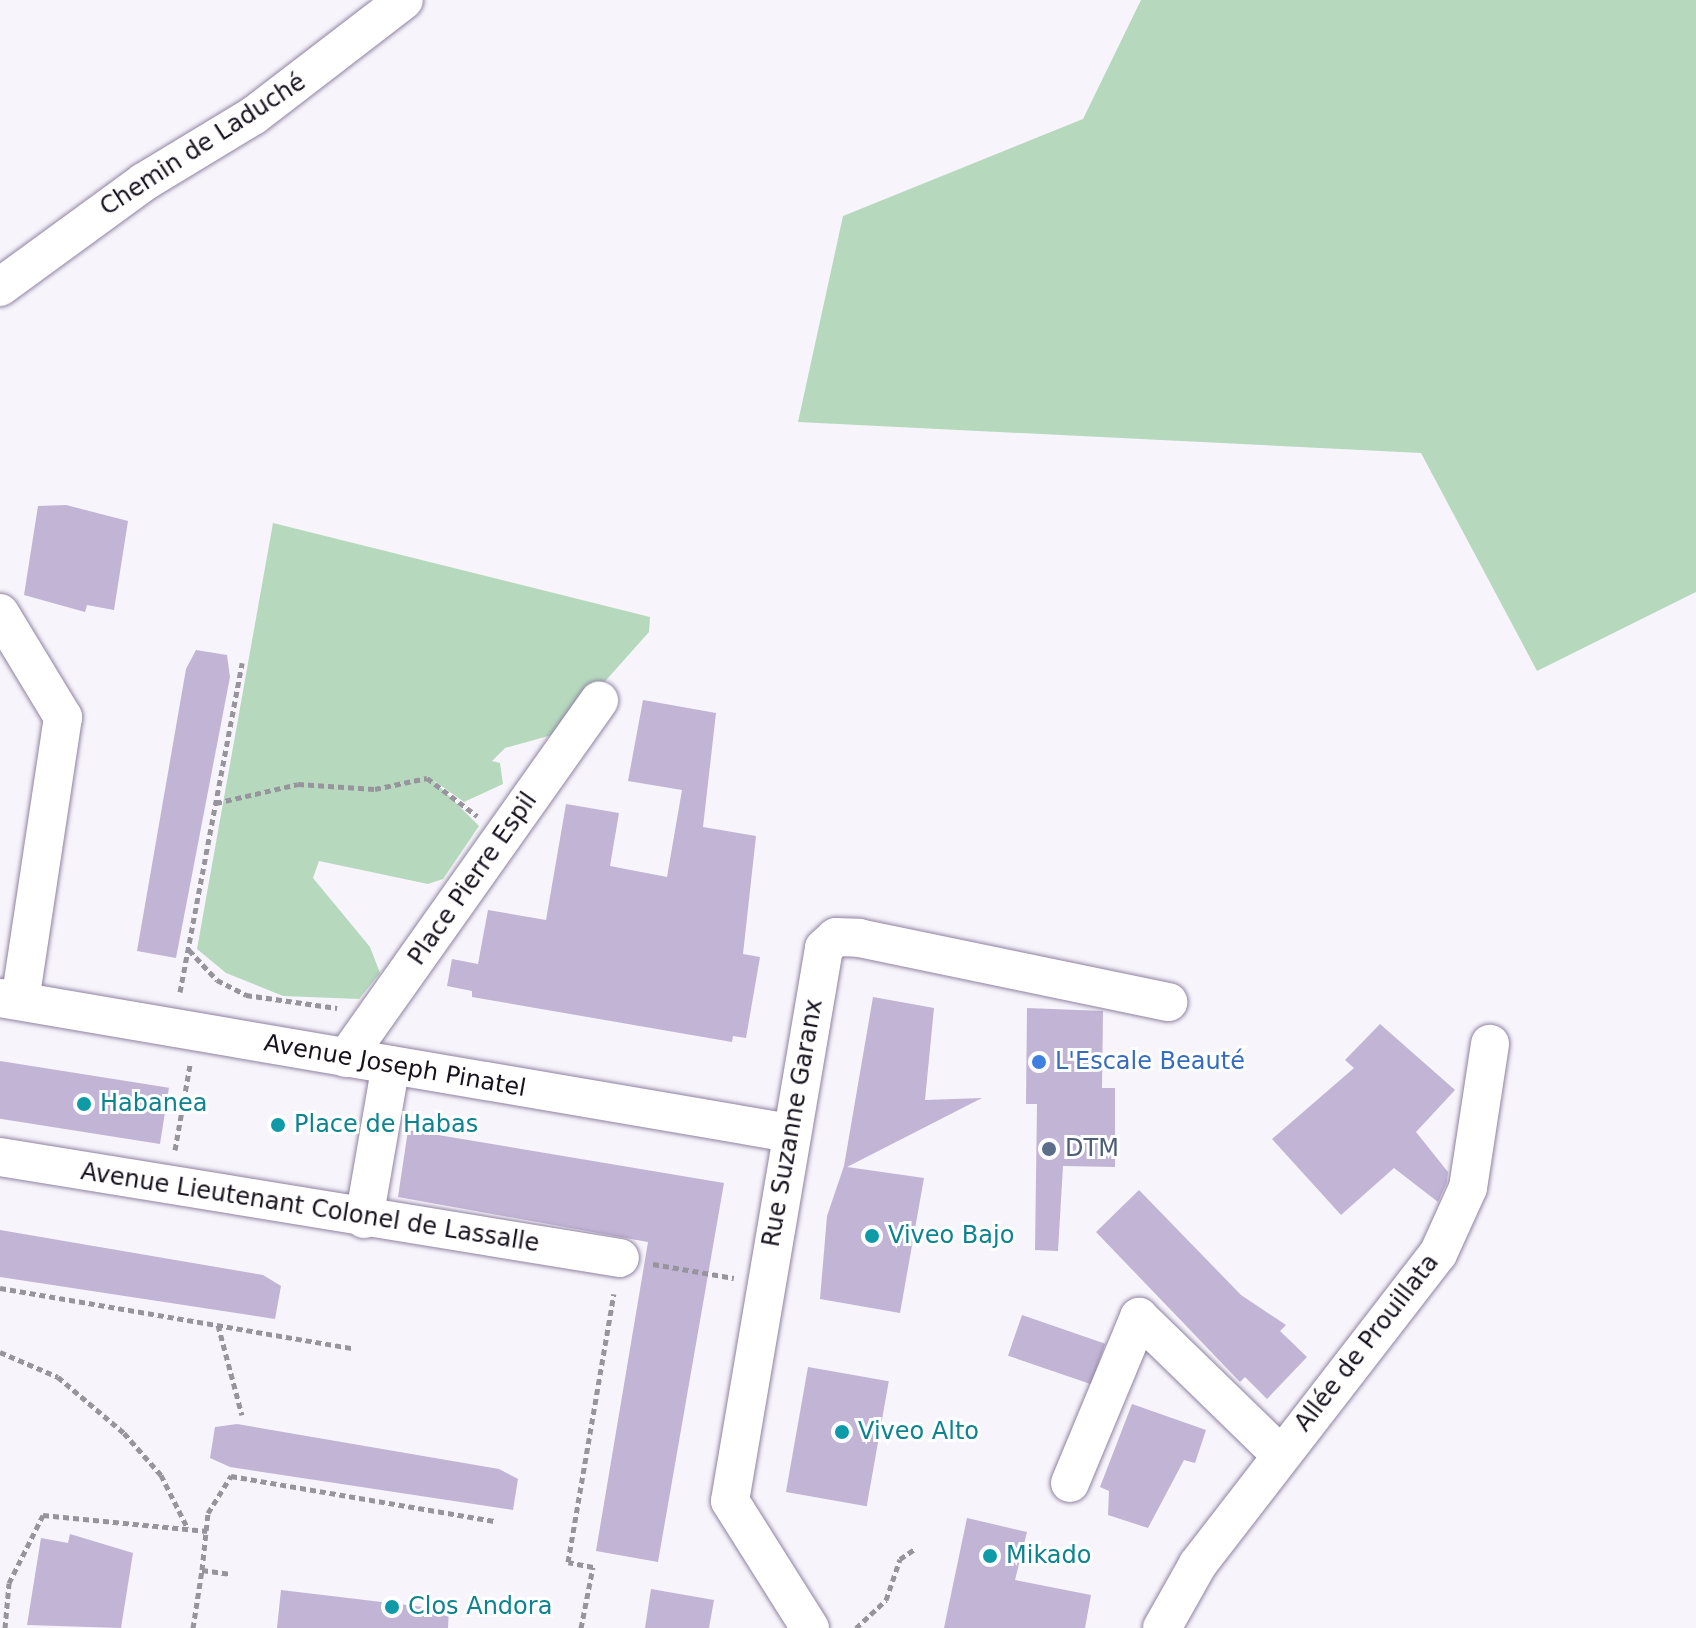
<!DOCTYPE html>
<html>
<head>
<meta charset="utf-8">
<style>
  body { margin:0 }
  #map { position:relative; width:1696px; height:1628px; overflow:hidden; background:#f7f4fb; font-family:"DejaVu Sans",sans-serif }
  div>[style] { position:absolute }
  .green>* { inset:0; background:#b6d9be }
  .building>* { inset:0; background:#c2b4d5; transform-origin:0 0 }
  .path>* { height:5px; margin-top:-2.5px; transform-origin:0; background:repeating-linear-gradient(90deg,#98949d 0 6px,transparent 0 10px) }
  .roads { filter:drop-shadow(0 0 2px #8f82a1) drop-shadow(0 0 2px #8f82a1) }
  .minor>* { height:38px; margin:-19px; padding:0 19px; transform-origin:19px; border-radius:19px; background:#fff }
  .dots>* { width:22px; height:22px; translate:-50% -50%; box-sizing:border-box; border:4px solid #fff; border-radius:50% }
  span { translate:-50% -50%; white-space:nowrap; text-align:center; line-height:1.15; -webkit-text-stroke:6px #fff; paint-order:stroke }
  .street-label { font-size:24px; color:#18121e }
  .shop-label { font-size:24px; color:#366cbe }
  .left { translate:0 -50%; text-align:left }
  .culture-label { font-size:24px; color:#0d838f }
  .service-label { font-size:24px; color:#4e5e75 }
</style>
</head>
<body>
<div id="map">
  <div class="green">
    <i style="clip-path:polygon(1141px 0,1696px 0,1696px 592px,1537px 671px,1421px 453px,798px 422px,843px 216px,1083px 119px)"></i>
    <i style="clip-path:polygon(273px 523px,650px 617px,649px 632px,559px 733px,505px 748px,492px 761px,500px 763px,503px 784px,464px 802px,433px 780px,479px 826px,443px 879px,428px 884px,319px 861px,313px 878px,370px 947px,380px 973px,359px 999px,283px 996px,226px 973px,197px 949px)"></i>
  </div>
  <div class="building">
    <i style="clip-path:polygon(66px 505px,128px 521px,114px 610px,87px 605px,85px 612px,24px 595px,38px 506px)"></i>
    <i style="clip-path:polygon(196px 650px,227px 655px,230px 677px,176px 958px,137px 951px,186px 669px)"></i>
    <i style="clip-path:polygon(643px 700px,716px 713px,703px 827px,756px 836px,743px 954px,760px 957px,746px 1038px,733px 1036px,732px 1042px,472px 997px,472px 991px,447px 986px,452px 959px,478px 964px,488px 910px,546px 920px,566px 804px,619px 813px,610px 866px,667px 877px,682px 790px,628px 781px)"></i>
    <i style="clip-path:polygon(873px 997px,934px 1008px,925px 1100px,982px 1098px,847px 1167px,924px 1178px,900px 1313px,820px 1299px,827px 1216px,844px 1166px)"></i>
    <i style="clip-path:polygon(1027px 1008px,1103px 1011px,1102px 1088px,1115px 1088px,1115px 1167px,1063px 1166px,1058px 1251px,1035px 1250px,1037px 1104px,1026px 1104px)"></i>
    <i style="clip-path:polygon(1380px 1024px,1455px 1090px,1416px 1132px,1448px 1172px,1447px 1182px,1438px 1202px,1394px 1168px,1341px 1215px,1272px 1139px,1354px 1068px,1345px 1060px)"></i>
    <i style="left:0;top:1061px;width:171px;height:57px;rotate:9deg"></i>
    <i style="clip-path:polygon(408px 1130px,724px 1183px,658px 1562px,596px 1551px,648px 1242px,398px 1197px)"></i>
    <i style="clip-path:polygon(1139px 1190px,1241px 1295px,1286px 1325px,1280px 1331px,1307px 1357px,1267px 1399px,1245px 1377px,1240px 1382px,1096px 1232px)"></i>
    <i style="clip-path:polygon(0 1230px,263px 1275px,281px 1286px,275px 1319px,0 1277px)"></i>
    <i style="left:1022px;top:1315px;width:88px;height:43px;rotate:19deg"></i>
    <i style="left:808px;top:1367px;width:82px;height:127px;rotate:10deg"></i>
    <i style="clip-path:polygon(1132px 1404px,1206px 1430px,1195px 1463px,1184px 1460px,1148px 1528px,1108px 1515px,1109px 1491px,1100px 1487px)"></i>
    <i style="clip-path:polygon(237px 1424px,499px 1469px,518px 1479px,513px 1510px,230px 1467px,210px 1458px,215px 1427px)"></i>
    <i style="clip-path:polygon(967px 1518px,1027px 1532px,1015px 1580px,1091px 1595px,1085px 1628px,944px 1628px)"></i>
    <i style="clip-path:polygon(70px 1534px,133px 1553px,121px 1628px,27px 1625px,41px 1538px,68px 1543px)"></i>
    <i style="clip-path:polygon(651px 1589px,714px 1600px,709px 1628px,645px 1628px)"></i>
    <i style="clip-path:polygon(281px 1590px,449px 1610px,448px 1628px,277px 1628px)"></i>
  </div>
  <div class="path">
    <i style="left:216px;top:803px;width:84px;rotate:-13deg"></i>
    <i style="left:298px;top:784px;width:77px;rotate:3.7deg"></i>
    <i style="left:375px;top:789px;width:53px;rotate:-11.9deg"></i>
    <i style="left:427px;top:778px;width:63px;rotate:37.2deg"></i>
    <i style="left:189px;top:950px;width:41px;rotate:47deg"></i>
    <i style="left:217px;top:980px;width:33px;rotate:27deg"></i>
    <i style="left:246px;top:995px;width:92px;rotate:8.1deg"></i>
    <i style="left:180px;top:992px;width:335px;rotate:-79.3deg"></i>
    <i style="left:175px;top:1150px;width:86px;rotate:-80deg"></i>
    <i style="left:653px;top:1264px;width:82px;rotate:9.8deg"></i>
    <i style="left:0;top:1288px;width:357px;rotate:9.7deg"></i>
    <i style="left:218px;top:1325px;width:93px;rotate:75.1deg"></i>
    <i style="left:0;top:1352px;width:63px;rotate:23.3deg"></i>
    <i style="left:58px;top:1377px;width:87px;rotate:40.3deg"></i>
    <i style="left:124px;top:1433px;width:56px;rotate:48.6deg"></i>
    <i style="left:161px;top:1475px;width:60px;rotate:63.4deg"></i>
    <i style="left:202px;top:1570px;width:57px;rotate:-84deg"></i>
    <i style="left:208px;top:1513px;width:44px;rotate:-58.1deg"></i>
    <i style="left:231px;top:1476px;width:267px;rotate:9.7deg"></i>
    <i style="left:5px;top:1628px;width:45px;rotate:-84.9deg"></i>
    <i style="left:9px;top:1583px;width:76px;rotate:-63.4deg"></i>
    <i style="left:43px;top:1515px;width:165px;rotate:5.6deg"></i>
    <i style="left:193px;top:1628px;width:59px;rotate:-81.2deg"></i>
    <i style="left:202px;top:1570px;width:29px;rotate:8deg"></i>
    <i style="left:581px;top:1628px;width:62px;rotate:-78.9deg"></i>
    <i style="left:593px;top:1567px;width:25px;rotate:-169deg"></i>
    <i style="left:568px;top:1562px;width:272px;rotate:-80.3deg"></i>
    <i style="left:856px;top:1628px;width:41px;rotate:-43deg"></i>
    <i style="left:886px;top:1600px;width:43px;rotate:-71.1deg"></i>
    <i style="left:900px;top:1559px;width:18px;rotate:-34deg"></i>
  </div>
  <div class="roads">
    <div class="minor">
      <i style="left:0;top:287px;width:178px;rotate:-36.1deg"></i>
      <i style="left:144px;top:182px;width:127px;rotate:-31.2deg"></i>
      <i style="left:253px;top:116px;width:190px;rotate:-37.5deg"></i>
      <i style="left:0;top:613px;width:122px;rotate:58.8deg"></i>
      <i style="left:63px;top:717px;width:287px;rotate:98.6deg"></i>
      <i style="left:0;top:998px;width:801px;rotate:9.7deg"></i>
      <i style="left:346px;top:1058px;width:438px;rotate:-54.7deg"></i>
      <i style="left:0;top:1157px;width:628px;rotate:9.25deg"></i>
      <i style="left:364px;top:1219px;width:156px;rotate:-80.1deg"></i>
      <i style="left:1070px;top:1483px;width:180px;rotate:-67.4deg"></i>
      <i style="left:1139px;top:1317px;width:197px;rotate:44.2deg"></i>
      <i style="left:810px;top:1628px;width:150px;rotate:-122.2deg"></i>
      <i style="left:730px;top:1501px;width:561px;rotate:-80.35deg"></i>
      <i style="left:824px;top:948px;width:16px;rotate:-43deg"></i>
      <i style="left:836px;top:937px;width:23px;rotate:2deg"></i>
      <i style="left:859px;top:938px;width:316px;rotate:11.7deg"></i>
      <i style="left:1162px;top:1628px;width:73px;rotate:-60.6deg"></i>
      <i style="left:1198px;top:1564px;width:392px;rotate:-52.3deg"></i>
      <i style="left:1438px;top:1254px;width:72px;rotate:-65.6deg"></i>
      <i style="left:1468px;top:1188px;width:146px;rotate:-81.3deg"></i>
    </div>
  </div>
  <div class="dots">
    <i style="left:1039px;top:1062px;background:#3f7fe0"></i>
    <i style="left:84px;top:1104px;background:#0f9aa8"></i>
    <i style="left:278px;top:1125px;background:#0f9aa8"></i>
    <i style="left:1049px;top:1149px;background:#5c6f8a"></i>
    <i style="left:872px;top:1236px;background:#0f9aa8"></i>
    <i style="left:842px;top:1432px;background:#0f9aa8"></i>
    <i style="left:990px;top:1556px;background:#0f9aa8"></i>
    <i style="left:392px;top:1607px;background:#0f9aa8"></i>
  </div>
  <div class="street-label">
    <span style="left:203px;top:145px;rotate:-33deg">Chemin de Laduché</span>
    <span style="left:473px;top:879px;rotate:-55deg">Place Pierre Espil</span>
    <span style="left:395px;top:1066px;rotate:10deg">Avenue Joseph Pinatel</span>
    <span style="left:793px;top:1123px;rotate:-80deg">Rue Suzanne Garanx</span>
    <span style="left:310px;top:1208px;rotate:9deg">Avenue Lieutenant Colonel de Lassalle</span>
    <span style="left:1367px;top:1343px;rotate:-52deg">Allée de Prouillata</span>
  </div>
  <div class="shop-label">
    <span class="left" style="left:1055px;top:1062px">L'Escale Beauté</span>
  </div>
  <div class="culture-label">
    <span class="left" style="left:100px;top:1104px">Habanea</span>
    <span class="left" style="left:294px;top:1125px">Place de Habas</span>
    <span class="left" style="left:888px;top:1236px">Viveo Bajo</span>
    <span class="left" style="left:858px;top:1432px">Viveo Alto</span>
    <span class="left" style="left:1006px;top:1556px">Mikado</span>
    <span class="left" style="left:408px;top:1607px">Clos Andora</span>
  </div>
  <div class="service-label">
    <span class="left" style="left:1065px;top:1149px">DTM</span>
  </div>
</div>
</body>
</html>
